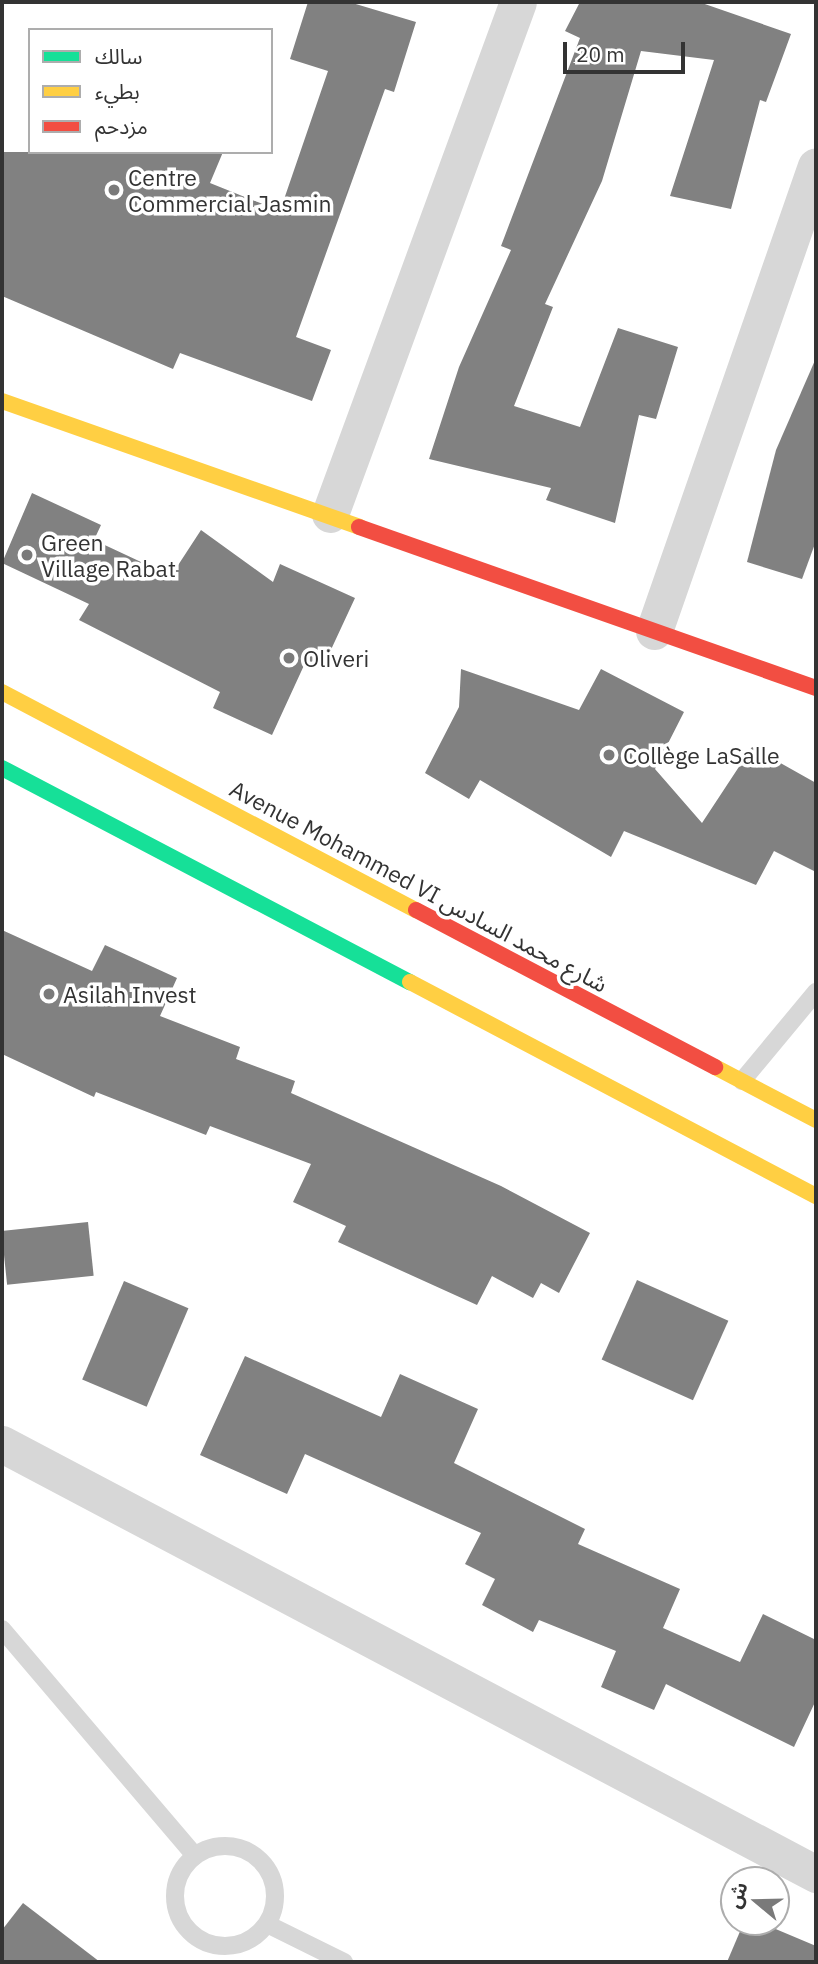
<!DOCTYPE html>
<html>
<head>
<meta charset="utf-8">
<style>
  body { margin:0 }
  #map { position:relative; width:818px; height:1964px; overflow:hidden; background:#fff; font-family:"IBM Plex Sans","Noto Sans Arabic",sans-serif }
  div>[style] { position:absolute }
  .building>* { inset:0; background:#818181; transform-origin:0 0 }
  .lane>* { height:18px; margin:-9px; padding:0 9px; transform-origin:9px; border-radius:9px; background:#d7d7d7 }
  .lane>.ring { margin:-9px; padding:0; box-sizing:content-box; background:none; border:18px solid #d7d7d7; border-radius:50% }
  .street>* { height:37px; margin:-18.5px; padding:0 18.5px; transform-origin:18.5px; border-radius:18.5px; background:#d7d7d7 }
  .fast>* { height:16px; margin:-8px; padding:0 8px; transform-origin:8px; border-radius:8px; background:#16e098 }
  .slow>* { height:16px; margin:-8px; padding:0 8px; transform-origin:8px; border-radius:8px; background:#ffcf43 }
  .jam>* { height:16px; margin:-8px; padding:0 8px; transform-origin:8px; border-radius:8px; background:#f24e42 }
  .dots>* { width:19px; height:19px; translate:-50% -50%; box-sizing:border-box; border:4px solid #fff; border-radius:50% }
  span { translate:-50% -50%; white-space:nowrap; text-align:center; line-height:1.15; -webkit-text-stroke:7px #fff; paint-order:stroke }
  .poi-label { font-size:23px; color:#333 }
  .left { translate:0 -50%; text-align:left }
  .street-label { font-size:23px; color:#333 }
  .frame { position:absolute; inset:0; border:4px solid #333; pointer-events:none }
  .legend { position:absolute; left:28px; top:28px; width:245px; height:126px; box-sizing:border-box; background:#fff; border:2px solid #adadad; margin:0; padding:9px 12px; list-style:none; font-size:21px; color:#333 }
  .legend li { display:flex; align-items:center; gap:14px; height:35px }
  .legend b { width:35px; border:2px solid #adadad }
  .north { position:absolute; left:720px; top:1866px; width:70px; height:70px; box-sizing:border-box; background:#fff; border:2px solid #adadad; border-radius:50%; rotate:289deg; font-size:19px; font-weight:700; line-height:28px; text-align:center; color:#333 }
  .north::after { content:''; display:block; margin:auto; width:24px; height:32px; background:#7a7a7a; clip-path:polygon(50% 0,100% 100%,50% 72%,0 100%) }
  .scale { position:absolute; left:563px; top:42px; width:122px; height:32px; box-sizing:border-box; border:4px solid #333; border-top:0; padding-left:9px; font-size:21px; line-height:24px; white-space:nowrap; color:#333; -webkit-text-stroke:5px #fff; paint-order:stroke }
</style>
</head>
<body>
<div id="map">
  <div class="building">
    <i style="clip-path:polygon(308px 2px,349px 2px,416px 22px,394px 92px,385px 89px,296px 337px,331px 350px,312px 401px,180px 353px,173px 369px,2px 296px,2px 152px,223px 152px,210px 183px,280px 211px,328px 71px,290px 59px)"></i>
    <i style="clip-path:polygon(580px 2px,699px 2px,791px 34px,766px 102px,760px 100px,731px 209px,670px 196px,714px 60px,641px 51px,602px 181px,545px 304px,553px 307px,514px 406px,580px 427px,618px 328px,678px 347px,656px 419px,639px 415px,615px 523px,546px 500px,551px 488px,429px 459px,459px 367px,511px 250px,501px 246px,580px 38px,565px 31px)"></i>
    <i style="clip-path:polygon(816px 358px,816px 541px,802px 579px,747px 562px,776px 450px)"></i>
    <i style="clip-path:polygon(32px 493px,101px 525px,94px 540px,171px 576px,201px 530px,273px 582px,280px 564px,355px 598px,322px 669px,306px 661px,272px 735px,213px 708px,220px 692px,79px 620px,89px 604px,2px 563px)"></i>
    <i style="clip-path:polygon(461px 669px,579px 710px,601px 669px,684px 712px,655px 769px,702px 823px,752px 747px,816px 783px,816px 872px,774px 851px,756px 885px,624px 831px,611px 857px,480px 780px,469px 799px,425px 773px,459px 707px)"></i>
    <i style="clip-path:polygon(2px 930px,92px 971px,105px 945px,177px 978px,160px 1016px,240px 1047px,236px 1059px,295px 1081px,291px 1093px,501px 1186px,590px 1233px,559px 1293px,541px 1283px,533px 1298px,492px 1276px,477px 1305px,338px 1242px,346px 1226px,293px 1202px,311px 1164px,210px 1126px,206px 1135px,96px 1092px,94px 1097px,2px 1054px)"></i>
    <i style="left:88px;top:1222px;width:54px;height:87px;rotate:84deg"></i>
    <i style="left:637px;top:1280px;width:100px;height:87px;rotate:24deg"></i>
    <i style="left:124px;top:1281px;width:70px;height:107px;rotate:23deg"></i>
    <i style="clip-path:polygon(245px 1356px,381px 1417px,400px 1374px,478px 1409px,454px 1463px,585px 1529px,578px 1544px,680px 1589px,663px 1628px,740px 1662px,763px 1614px,816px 1640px,816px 1700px,794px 1747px,666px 1684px,654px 1710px,601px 1687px,616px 1651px,539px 1620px,533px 1632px,482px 1605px,495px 1579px,465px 1564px,481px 1533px,305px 1454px,287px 1494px,200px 1455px)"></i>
    <i style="clip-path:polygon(23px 1903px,100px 1962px,2px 1962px,2px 1930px)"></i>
    <i style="clip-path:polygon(744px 1922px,759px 1922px,816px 1946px,816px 1962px,727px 1962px)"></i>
  </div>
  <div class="lane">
    <i style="left:742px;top:1081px;width:116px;rotate:-50.3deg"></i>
    <i style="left:2px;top:1629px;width:298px;rotate:49.6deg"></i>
    <i class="ring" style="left:175px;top:1846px;width:82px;height:82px"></i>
    <i style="left:267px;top:1924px;width:86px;rotate:26.3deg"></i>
  </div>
  <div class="street">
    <i style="left:330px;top:514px;width:545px;rotate:-69.84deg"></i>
    <i style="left:654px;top:631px;width:492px;rotate:-70.8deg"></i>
    <i style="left:2px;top:1444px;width:921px;rotate:27.85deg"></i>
  </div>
  <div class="fast">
    <i style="left:2px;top:768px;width:461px;rotate:27.7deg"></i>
  </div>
  <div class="slow">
    <i style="left:2px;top:401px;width:379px;rotate:19.4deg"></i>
    <i style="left:2px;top:692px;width:468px;rotate:27.8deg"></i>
    <i style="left:410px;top:982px;width:459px;rotate:27.8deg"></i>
    <i style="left:715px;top:1067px;width:114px;rotate:27.7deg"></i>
  </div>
  <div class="jam">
    <i style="left:359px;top:527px;width:485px;rotate:19.4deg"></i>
    <i style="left:416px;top:910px;width:338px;rotate:27.7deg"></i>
  </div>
  <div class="dots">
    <i style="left:114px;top:190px;background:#7a7a7a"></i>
    <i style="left:27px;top:555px;background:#7a7a7a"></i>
    <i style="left:289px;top:658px;background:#7a7a7a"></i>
    <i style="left:609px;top:755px;background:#7a7a7a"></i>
    <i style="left:49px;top:994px;background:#7a7a7a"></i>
  </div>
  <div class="poi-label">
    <span class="left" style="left:128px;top:190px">Centre<br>Commercial Jasmin</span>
    <span class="left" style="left:41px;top:555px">Green<br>Village Rabat</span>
    <span class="left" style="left:303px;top:658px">Oliveri</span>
    <span class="left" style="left:623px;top:755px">Collège LaSalle</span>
    <span class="left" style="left:63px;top:994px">Asilah Invest</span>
  </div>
  <div class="street-label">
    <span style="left:419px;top:886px;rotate:28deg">Avenue Mohammed VI شارع محمد السادس</span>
  </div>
  <div class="frame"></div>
  <ul class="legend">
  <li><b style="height:9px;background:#16e098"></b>سالك</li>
  <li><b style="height:9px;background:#ffcf43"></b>بطيء</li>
  <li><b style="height:9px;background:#f24e42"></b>مزدحم</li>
  </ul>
  <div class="north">ش</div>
  <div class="scale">20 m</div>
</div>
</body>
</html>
